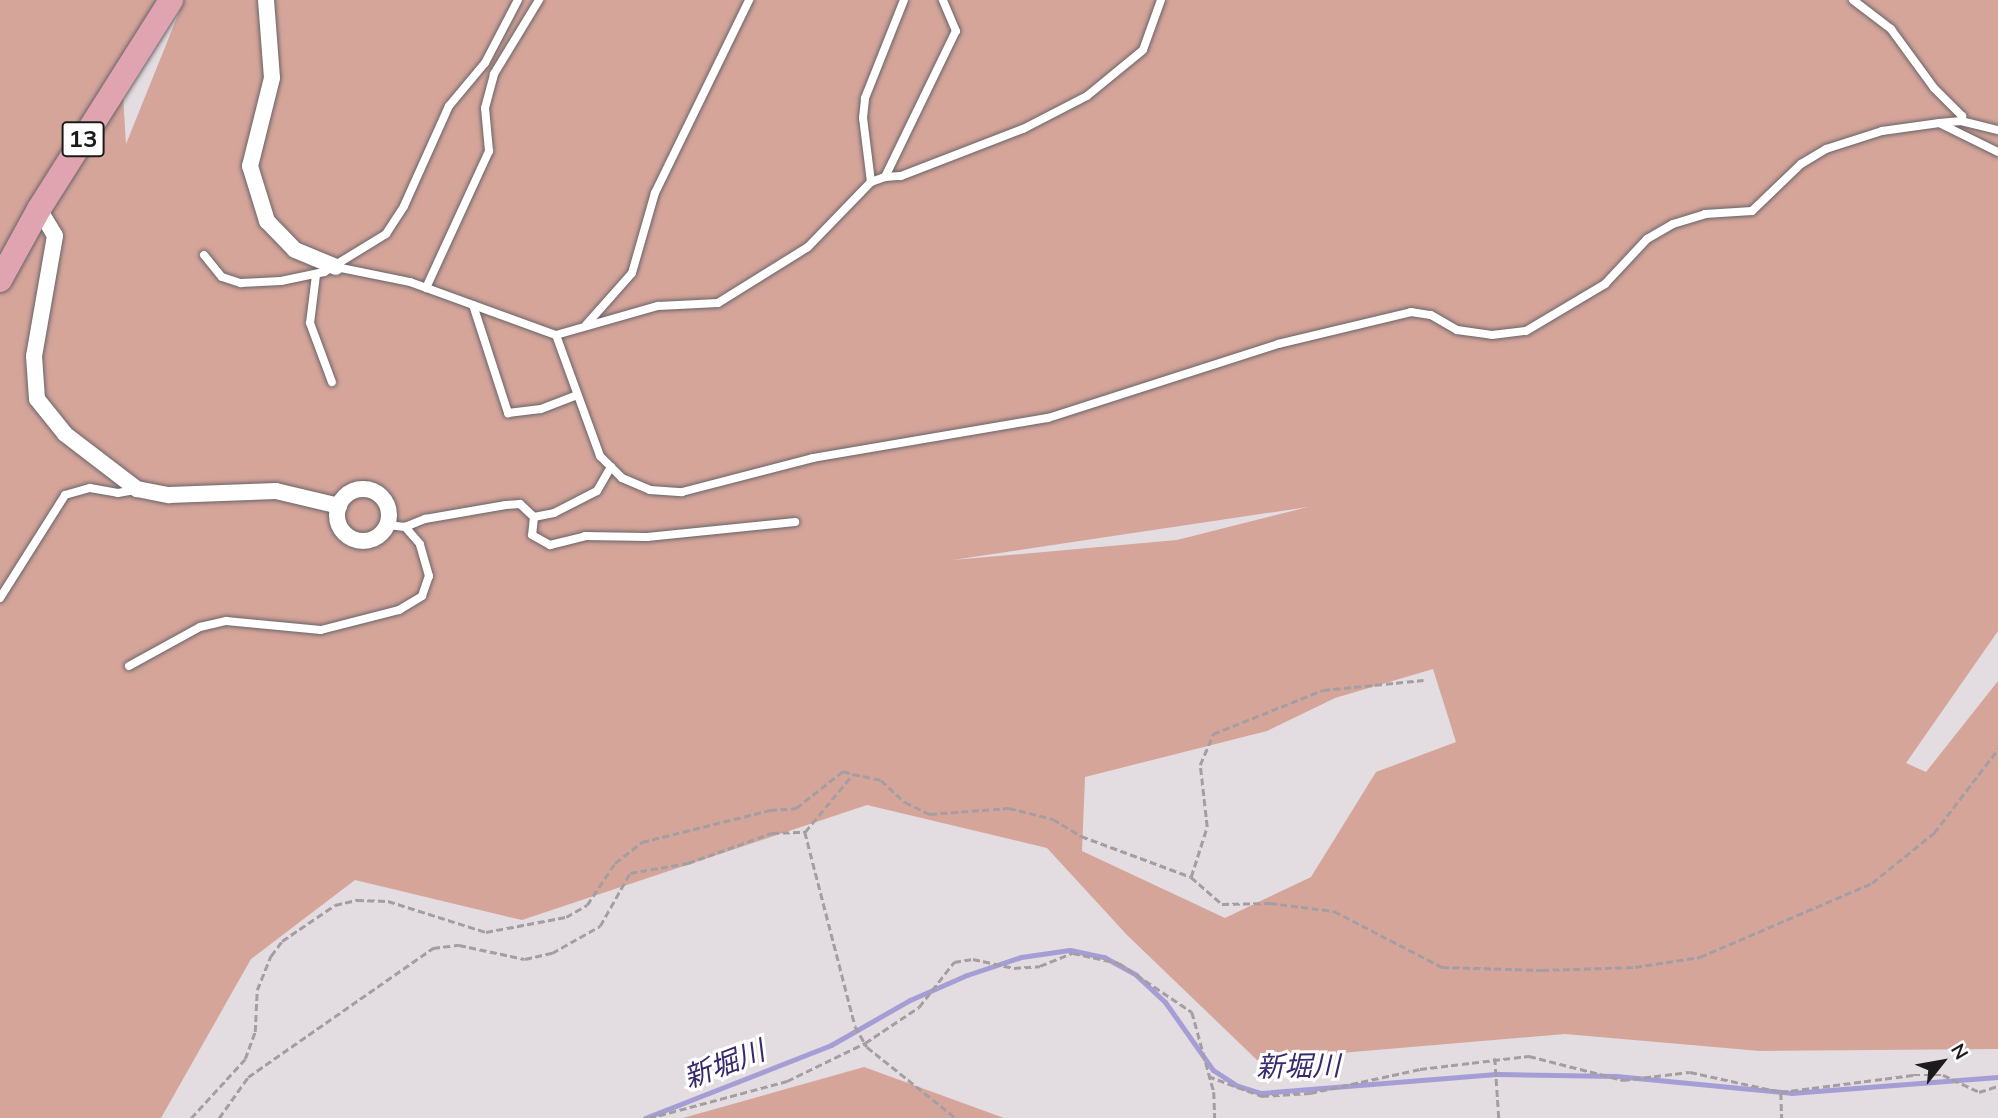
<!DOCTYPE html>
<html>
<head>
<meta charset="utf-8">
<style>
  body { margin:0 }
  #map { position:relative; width:1998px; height:1118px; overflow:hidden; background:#e3dce0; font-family:Mulish,"Noto Sans JP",sans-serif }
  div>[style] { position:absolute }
  .green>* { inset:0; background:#d5a59a }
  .stream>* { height:5px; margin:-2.5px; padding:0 2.5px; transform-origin:2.5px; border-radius:2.5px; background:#a49ed5 }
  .path>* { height:2.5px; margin-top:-1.25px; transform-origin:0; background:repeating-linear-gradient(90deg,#a49ea2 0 7px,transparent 0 10.5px) }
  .roads { filter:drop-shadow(0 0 2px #696367) drop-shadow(0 0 2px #696367) }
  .service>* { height:8px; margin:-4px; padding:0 4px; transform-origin:4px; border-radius:4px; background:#fff }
  .minor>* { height:16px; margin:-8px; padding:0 8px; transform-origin:8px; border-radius:8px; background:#fff }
  .minor>.ring { margin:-8px; padding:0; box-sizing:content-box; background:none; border:16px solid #fff; border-radius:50% }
  .primary>* { height:24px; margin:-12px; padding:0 12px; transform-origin:12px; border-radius:12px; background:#dfa4b0 }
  span { translate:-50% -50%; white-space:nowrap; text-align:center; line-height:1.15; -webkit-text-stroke:6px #fff; paint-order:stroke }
  .shield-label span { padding:2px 5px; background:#fff; border:2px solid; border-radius:5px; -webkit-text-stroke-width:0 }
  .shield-label { font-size:24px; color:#1d1a1c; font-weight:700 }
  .water-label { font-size:28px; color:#37296a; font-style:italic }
  .north { position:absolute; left:1907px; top:1027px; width:70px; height:70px; -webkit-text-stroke:5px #fff; paint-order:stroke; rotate:59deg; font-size:19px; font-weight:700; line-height:28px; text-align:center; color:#1d1a1c }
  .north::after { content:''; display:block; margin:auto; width:24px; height:32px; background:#1d1a1c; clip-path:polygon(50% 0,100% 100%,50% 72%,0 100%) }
</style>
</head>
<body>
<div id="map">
  <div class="green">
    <i style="clip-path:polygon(evenodd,0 0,168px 0,123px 95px,126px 144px,184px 0,1998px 0,1998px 631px,1906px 763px,1926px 772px,1998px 681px,1998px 1049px,1760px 1051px,1565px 1034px,1257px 1060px,1127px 935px,1047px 848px,867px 805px,522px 920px,355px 880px,251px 959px,161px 1118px,0 1118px,0 0,1308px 507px,1177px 540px,953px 560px,1308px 507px,0 0,1433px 669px,1456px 742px,1376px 772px,1311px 877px,1225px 918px,1082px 851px,1085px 777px,1267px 731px,1335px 698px,1433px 669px)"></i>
    <i style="clip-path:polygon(864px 1067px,1004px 1118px,683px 1118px)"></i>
  </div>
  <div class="stream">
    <i style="left:645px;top:1118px;width:200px;rotate:-21.4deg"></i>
    <i style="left:831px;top:1045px;width:91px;rotate:-29.7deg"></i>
    <i style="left:910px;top:1000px;width:62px;rotate:-23.7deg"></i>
    <i style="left:967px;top:975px;width:57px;rotate:-18.4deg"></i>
    <i style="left:1021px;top:957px;width:49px;rotate:-8.1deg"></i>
    <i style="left:1070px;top:950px;width:35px;rotate:12deg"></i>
    <i style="left:1104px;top:957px;width:37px;rotate:29deg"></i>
    <i style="left:1136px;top:975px;width:40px;rotate:43deg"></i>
    <i style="left:1165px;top:1002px;width:83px;rotate:54.8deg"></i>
    <i style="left:1213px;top:1070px;width:30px;rotate:33deg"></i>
    <i style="left:1238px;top:1086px;width:24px;rotate:17deg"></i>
    <i style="left:1261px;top:1093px;width:239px;rotate:-4.6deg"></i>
    <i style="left:1499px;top:1074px;width:117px;rotate:1deg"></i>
    <i style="left:1616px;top:1076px;width:176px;rotate:5.5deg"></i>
    <i style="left:1791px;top:1093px;width:208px;rotate:-4.4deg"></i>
  </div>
  <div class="path">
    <i style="left:805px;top:832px;width:200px;rotate:75.5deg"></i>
    <i style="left:855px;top:1026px;width:24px;rotate:60deg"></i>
    <i style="left:867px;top:1047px;width:114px;rotate:38.6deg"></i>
    <i style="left:1191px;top:877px;width:52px;rotate:-72.3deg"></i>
    <i style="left:1207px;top:827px;width:62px;rotate:-96.4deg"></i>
    <i style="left:1200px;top:765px;width:34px;rotate:-67deg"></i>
    <i style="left:1213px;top:734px;width:118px;rotate:-21.8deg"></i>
    <i style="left:1323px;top:690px;width:101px;rotate:-5.7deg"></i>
    <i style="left:1495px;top:1058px;width:60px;rotate:86.2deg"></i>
    <i style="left:1208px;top:1076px;width:58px;rotate:20.3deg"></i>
    <i style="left:1262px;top:1096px;width:48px;rotate:-3.6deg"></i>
    <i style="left:1310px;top:1093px;width:113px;rotate:-12.3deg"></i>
    <i style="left:1420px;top:1069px;width:110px;rotate:-6.8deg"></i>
    <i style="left:1529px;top:1056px;width:97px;rotate:14.3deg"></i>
    <i style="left:1623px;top:1080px;width:67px;rotate:-6.8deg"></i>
    <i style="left:1690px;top:1072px;width:93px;rotate:12.4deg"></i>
    <i style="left:1781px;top:1092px;width:133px;rotate:-7.3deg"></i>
    <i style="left:1913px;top:1075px;width:30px"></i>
    <i style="left:1943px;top:1075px;width:40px;rotate:25deg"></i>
    <i style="left:1979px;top:1092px;width:20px;rotate:-18deg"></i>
    <i style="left:1781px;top:1093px;width:25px;rotate:88deg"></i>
    <i style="left:191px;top:1118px;width:80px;rotate:-47.5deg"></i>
    <i style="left:245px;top:1059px;width:29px;rotate:-70deg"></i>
    <i style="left:255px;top:1032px;width:42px;rotate:-87.3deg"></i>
    <i style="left:257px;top:990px;width:37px;rotate:-68deg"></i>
    <i style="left:271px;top:956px;width:19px;rotate:-54deg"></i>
    <i style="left:282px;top:941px;width:64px;rotate:-34.2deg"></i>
    <i style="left:335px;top:905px;width:23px;rotate:-13deg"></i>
    <i style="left:357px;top:900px;width:31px;rotate:2deg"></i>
    <i style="left:388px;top:901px;width:103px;rotate:17.6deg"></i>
    <i style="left:486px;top:932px;width:81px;rotate:-10.6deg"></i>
    <i style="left:566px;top:917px;width:24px;rotate:-30deg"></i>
    <i style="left:587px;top:905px;width:50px;rotate:-56.3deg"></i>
    <i style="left:615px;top:863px;width:34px;rotate:-38deg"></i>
    <i style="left:642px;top:842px;width:132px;rotate:-14deg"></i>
    <i style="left:770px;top:810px;width:26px;rotate:-4deg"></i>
    <i style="left:796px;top:808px;width:60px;rotate:-38.2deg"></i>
    <i style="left:843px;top:771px;width:10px;rotate:17deg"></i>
    <i style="left:219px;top:1118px;width:50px;rotate:-54.7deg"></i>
    <i style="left:248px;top:1077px;width:226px;rotate:-34.9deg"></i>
    <i style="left:433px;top:948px;width:26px;rotate:-7deg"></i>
    <i style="left:459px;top:945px;width:67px;rotate:12deg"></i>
    <i style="left:525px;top:959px;width:28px;rotate:-13deg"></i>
    <i style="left:552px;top:953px;width:55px;rotate:-29.4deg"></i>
    <i style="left:600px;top:926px;width:61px;rotate:-60.5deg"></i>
    <i style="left:630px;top:873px;width:59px;rotate:-9.8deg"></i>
    <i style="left:688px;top:863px;width:89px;rotate:-19.7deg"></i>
    <i style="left:772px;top:833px;width:33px;rotate:-2deg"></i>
    <i style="left:805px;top:832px;width:75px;rotate:-50.4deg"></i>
    <i style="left:853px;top:774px;width:29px;rotate:12deg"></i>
    <i style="left:881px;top:780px;width:33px;rotate:43deg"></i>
    <i style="left:905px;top:802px;width:28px;rotate:26deg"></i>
    <i style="left:930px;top:814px;width:79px;rotate:-4.3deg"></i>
    <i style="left:1009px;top:808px;width:45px;rotate:14deg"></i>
    <i style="left:1053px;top:819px;width:33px;rotate:31deg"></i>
    <i style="left:1081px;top:836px;width:117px;rotate:20.4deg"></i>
    <i style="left:1191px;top:877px;width:41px;rotate:41.1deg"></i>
    <i style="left:1222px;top:904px;width:48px;rotate:-1.2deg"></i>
    <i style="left:1270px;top:903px;width:64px;rotate:7.1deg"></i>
    <i style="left:1334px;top:911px;width:122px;rotate:27.4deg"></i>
    <i style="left:1442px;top:967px;width:100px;rotate:1.7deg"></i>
    <i style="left:1542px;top:970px;width:93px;rotate:-1.8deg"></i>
    <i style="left:1635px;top:967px;width:66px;rotate:-8.7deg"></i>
    <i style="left:1700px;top:957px;width:187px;rotate:-23.3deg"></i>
    <i style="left:1872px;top:883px;width:80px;rotate:-38.9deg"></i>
    <i style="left:1934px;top:833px;width:106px;rotate:-52.7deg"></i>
    <i style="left:649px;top:1118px;width:143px;rotate:-15deg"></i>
    <i style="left:787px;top:1081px;width:87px;rotate:-26deg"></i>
    <i style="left:865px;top:1043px;width:65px;rotate:-33.7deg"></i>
    <i style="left:919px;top:1007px;width:57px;rotate:-52.1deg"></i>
    <i style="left:954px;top:962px;width:19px;rotate:-9deg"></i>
    <i style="left:973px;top:959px;width:42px;rotate:12.4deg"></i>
    <i style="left:1014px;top:968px;width:26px;rotate:-4deg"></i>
    <i style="left:1040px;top:966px;width:35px;rotate:-22deg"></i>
    <i style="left:1073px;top:953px;width:47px;rotate:12.3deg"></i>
    <i style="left:1119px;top:963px;width:88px;rotate:33.9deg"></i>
    <i style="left:1192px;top:1012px;width:83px;rotate:74.6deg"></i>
    <i style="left:1214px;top:1092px;width:26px;rotate:88deg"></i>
  </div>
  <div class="roads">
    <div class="service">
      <i style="left:1853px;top:0;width:48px;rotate:37.3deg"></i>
      <i style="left:1891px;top:29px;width:73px;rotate:53.9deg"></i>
      <i style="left:1934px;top:88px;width:40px;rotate:45deg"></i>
      <i style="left:1962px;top:116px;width:5px;rotate:101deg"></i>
      <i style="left:1941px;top:124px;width:64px;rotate:26.2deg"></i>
      <i style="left:885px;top:177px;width:16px;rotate:-4deg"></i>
      <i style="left:901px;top:176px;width:131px;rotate:-21.1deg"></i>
      <i style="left:1023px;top:129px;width:72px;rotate:-27.3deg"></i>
      <i style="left:1087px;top:96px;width:72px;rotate:-39.4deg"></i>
      <i style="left:1143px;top:50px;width:53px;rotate:-70.2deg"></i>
      <i style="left:871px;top:182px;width:64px;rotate:-97.1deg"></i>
      <i style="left:863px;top:118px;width:20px;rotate:-84deg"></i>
      <i style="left:865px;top:98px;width:105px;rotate:-68.3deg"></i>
      <i style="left:204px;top:255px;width:28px;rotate:51deg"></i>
      <i style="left:222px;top:277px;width:20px;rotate:18deg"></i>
      <i style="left:241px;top:283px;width:40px;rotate:-2.9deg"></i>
      <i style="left:281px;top:281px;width:44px;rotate:-11.8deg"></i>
      <i style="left:324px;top:272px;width:73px;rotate:-31.5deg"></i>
      <i style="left:386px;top:234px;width:33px;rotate:-57deg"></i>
      <i style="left:404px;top:206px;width:110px;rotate:-65.8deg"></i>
      <i style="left:449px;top:106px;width:56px;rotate:-50.1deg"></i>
      <i style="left:485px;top:63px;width:71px;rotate:-62.4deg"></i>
      <i style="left:336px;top:267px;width:76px;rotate:11.5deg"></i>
      <i style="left:410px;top:282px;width:155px;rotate:20deg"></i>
      <i style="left:556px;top:335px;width:106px;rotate:-15.9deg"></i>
      <i style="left:658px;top:306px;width:60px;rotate:-2.9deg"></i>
      <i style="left:718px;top:303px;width:106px;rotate:-31.9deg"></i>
      <i style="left:808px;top:247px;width:91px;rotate:-45.9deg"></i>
      <i style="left:871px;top:182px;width:15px;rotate:-20deg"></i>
      <i style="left:885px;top:177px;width:162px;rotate:-64.1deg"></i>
      <i style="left:956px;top:31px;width:34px;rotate:-113deg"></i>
      <i style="left:316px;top:275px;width:48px;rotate:97.1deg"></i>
      <i style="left:310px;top:323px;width:63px;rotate:69.6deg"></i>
      <i style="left:426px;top:288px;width:151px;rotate:-65.3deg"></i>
      <i style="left:489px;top:151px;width:43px;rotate:-95.3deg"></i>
      <i style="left:485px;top:108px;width:35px;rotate:-75deg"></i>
      <i style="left:494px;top:74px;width:87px;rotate:-58.7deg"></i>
      <i style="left:473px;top:305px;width:114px;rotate:72deg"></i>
      <i style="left:508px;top:413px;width:33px;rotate:-7deg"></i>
      <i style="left:541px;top:409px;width:39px;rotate:-21deg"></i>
      <i style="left:586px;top:325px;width:69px;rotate:-48.5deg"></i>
      <i style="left:632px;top:273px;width:83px;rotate:-74deg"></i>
      <i style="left:655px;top:193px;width:215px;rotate:-64deg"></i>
      <i style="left:556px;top:335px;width:129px;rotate:70deg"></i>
      <i style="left:600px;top:456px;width:31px;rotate:45deg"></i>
      <i style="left:622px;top:478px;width:30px;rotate:23deg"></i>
      <i style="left:650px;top:490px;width:32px;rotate:4deg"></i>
      <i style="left:682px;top:492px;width:135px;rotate:-14.5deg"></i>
      <i style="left:813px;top:458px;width:238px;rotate:-9.7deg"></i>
      <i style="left:1048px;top:418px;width:242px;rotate:-17.8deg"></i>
      <i style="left:1278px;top:344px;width:137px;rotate:-13.5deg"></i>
      <i style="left:1411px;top:312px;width:20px;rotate:9deg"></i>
      <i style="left:1431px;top:315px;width:30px;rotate:30deg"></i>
      <i style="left:1457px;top:330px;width:35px;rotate:8deg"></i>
      <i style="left:1492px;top:335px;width:34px;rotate:-7deg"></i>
      <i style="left:1526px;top:331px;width:92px;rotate:-30.7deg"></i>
      <i style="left:1605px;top:284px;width:62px;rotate:-47deg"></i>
      <i style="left:1647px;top:239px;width:30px;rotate:-30deg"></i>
      <i style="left:1673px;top:224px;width:34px;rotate:-17deg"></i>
      <i style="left:1705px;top:214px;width:47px;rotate:-3.7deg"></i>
      <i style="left:1752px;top:211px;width:68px;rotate:-43.8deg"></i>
      <i style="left:1801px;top:164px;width:29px;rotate:-31deg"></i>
      <i style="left:1826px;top:149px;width:59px;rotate:-17.8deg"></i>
      <i style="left:1882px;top:131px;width:58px;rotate:-8deg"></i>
      <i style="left:1939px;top:123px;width:22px;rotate:-5deg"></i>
      <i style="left:1961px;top:121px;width:38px;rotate:14deg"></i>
      <i style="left:534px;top:517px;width:18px;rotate:96deg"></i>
      <i style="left:532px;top:535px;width:21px;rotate:29deg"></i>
      <i style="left:550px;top:545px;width:36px;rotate:-14deg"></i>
      <i style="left:585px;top:536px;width:62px;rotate:0.9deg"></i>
      <i style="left:647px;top:537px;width:149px;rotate:-5.8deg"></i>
      <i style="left:405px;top:527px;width:22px;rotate:-22deg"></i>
      <i style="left:425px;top:519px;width:82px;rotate:-9.8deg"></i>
      <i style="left:506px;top:505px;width:14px;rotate:-4deg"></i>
      <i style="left:520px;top:504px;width:19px;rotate:43deg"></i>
      <i style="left:534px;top:517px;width:20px;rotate:-11deg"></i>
      <i style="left:554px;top:513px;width:48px;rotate:-27.1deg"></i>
      <i style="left:597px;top:491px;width:28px;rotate:-60deg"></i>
      <i style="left:0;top:598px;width:122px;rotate:-57.7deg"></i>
      <i style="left:65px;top:495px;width:26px;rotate:-16deg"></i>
      <i style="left:90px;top:488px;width:28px;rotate:10deg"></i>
      <i style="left:118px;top:493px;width:17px;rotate:-10deg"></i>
      <i style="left:129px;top:666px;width:81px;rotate:-28.8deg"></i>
      <i style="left:200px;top:627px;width:27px;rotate:-13deg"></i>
      <i style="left:226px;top:621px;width:95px;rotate:5.4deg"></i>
      <i style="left:321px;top:630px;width:81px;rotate:-14.4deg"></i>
      <i style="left:399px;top:610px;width:27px;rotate:-31deg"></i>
      <i style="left:422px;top:596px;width:21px;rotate:-71deg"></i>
      <i style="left:429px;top:576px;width:33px;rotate:-106deg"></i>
      <i style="left:420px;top:544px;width:23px;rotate:-131deg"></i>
      <i style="left:405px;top:527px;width:17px;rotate:-173deg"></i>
    </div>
    <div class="minor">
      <i style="left:266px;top:0;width:78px;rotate:85.6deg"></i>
      <i style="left:272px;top:78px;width:91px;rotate:104deg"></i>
      <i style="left:250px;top:166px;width:58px;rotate:72.8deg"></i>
      <i style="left:267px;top:221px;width:40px;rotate:46deg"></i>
      <i style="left:295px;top:250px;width:44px;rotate:22.5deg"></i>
      <i style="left:39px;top:209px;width:31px;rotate:59deg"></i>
      <i style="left:55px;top:236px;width:122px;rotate:99.9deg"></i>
      <i style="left:34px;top:356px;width:43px;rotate:86deg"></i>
      <i style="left:37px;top:399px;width:45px;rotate:51.3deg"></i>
      <i style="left:65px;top:434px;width:91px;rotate:37.4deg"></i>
      <i style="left:137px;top:489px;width:33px;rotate:11deg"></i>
      <i style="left:169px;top:495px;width:107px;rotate:-2.1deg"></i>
      <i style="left:276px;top:491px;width:65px;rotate:13.4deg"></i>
      <i class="ring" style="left:337px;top:489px;width:36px;height:36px"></i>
    </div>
    <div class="primary">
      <i style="left:0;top:280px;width:81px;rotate:-61.2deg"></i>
      <i style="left:39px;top:209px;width:247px;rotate:-57.7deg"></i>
    </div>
  </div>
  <div class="shield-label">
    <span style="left:83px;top:139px">13</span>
  </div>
  <div class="water-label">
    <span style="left:724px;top:1064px;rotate:-21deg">新堀川</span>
    <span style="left:1298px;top:1066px;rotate:-1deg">新堀川</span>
  </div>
  <div class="north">N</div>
</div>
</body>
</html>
